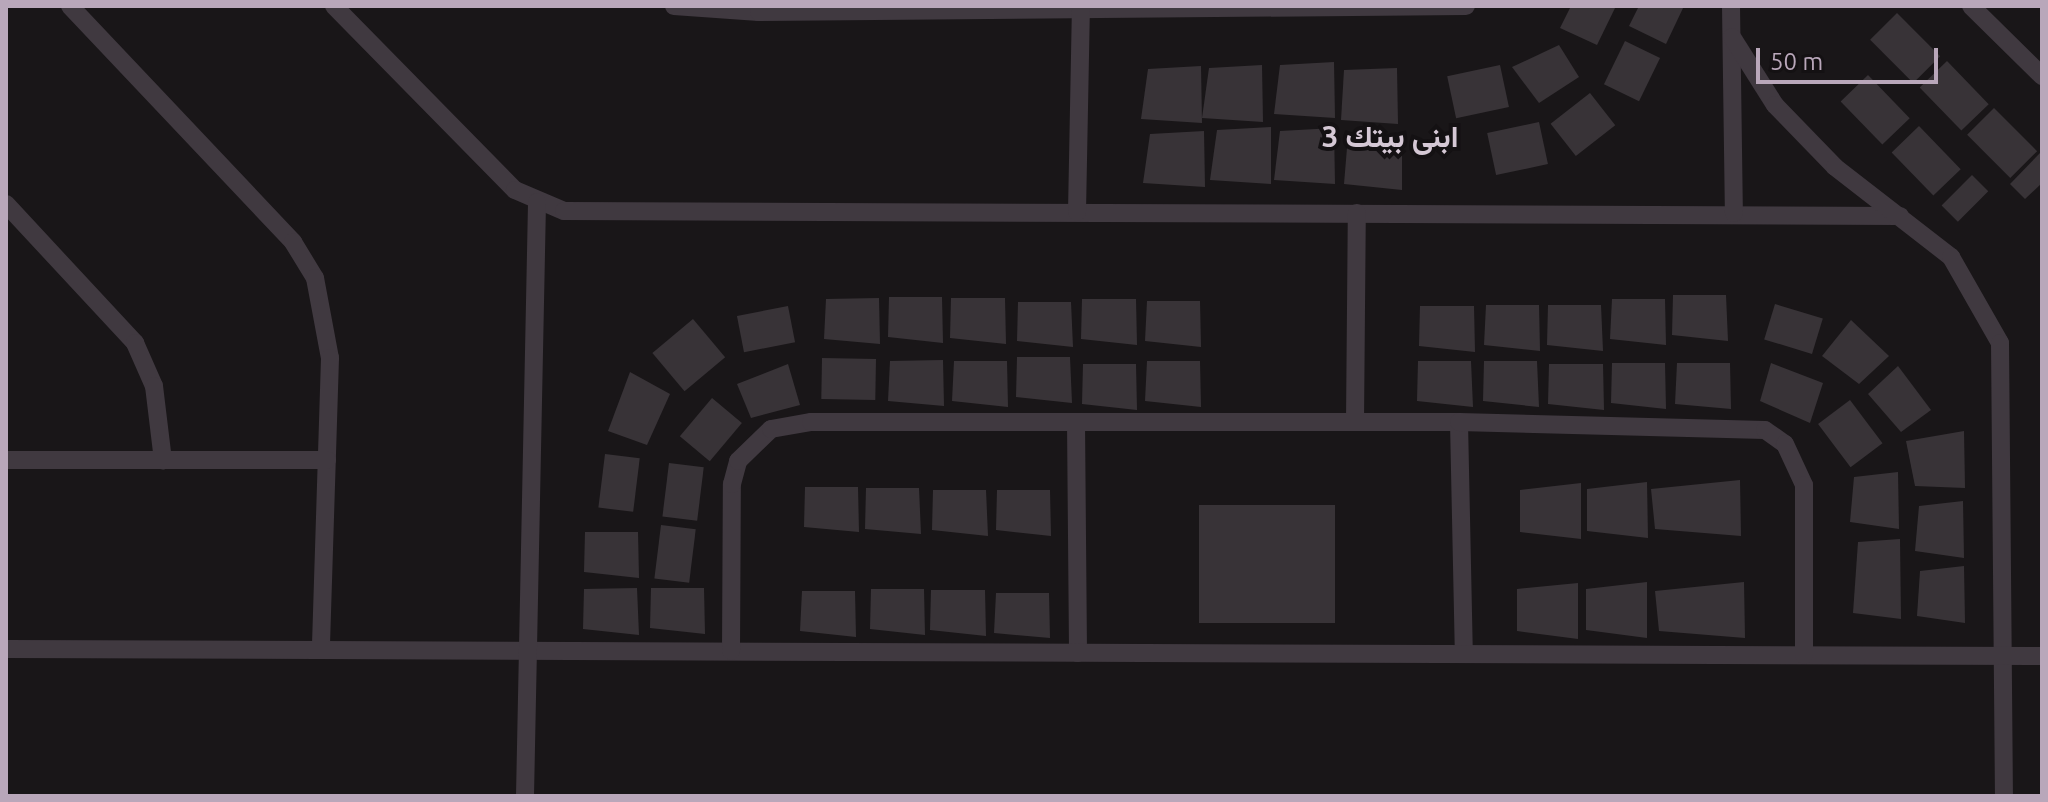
<!DOCTYPE html>
<html>
<head>
<meta charset="utf-8">
<style>
  body { margin:0 }
  #map { position:relative; width:2048px; height:802px; overflow:hidden; background:#191618; font-family:Ubuntu,Vazirmatn,sans-serif }
  div>[style] { position:absolute }
  .building>* { inset:0; background:#383337; transform-origin:0 0 }
  .minor>* { height:18px; margin:-9px; padding:0 9px; transform-origin:9px; border-radius:9px; background:#403940 }
  span { translate:-50% -50%; white-space:nowrap; text-align:center; line-height:1.15; -webkit-text-stroke:8px #141113; paint-order:stroke }
  .district-label { font-size:30px; color:#d5c8d5; font-weight:700 }
  .frame { position:absolute; inset:0; border:8px solid #b9a7ba; pointer-events:none }
  .scale { position:absolute; left:1756px; top:48px; width:182px; height:36px; box-sizing:border-box; border:4px solid #b9a7ba; border-top:0; padding-left:10px; font-size:24px; line-height:28px; white-space:nowrap; color:#b9a7ba; -webkit-text-stroke:6px #141113; paint-order:stroke }
</style>
</head>
<body>
<div id="map">
  <div class="building">
    <i style="clip-path:polygon(1571px 6px,1616px 6px,1597px 45px,1560px 28px)"></i>
    <i style="clip-path:polygon(1639px 6px,1684px 6px,1666px 44px,1629px 26px)"></i>
    <i style="left:1897px;top:13px;width:61px;height:38px;rotate:45deg"></i>
    <i style="left:1625px;top:41px;width:39px;height:48px;rotate:26deg"></i>
    <i style="clip-path:polygon(1559px 45px,1579px 77px,1539px 103px,1512px 67px)"></i>
    <i style="left:1947px;top:61px;width:60px;height:38px;rotate:46deg"></i>
    <i style="clip-path:polygon(1334px 62px,1335px 118px,1274px 114px,1280px 65px)"></i>
    <i style="clip-path:polygon(1262px 65px,1263px 122px,1202px 118px,1209px 68px)"></i>
    <i style="left:1500px;top:65px;width:43px;height:54px;rotate:78deg"></i>
    <i style="clip-path:polygon(1201px 66px,1202px 123px,1141px 119px,1148px 69px)"></i>
    <i style="clip-path:polygon(1397px 68px,1398px 124px,1341px 120px,1344px 70px)"></i>
    <i style="left:1868px;top:75px;width:60px;height:38px;rotate:46deg"></i>
    <i style="left:1590px;top:93px;width:41px;height:50px;rotate:52deg"></i>
    <i style="left:1994px;top:108px;width:61px;height:38px;rotate:45deg"></i>
    <i style="left:1539px;top:122px;width:43px;height:53px;rotate:78deg"></i>
    <i style="left:1919px;top:126px;width:60px;height:38px;rotate:46deg"></i>
    <i style="clip-path:polygon(1271px 127px,1271px 184px,1210px 180px,1217px 130px)"></i>
    <i style="clip-path:polygon(1334px 128px,1335px 184px,1274px 180px,1280px 131px)"></i>
    <i style="clip-path:polygon(1204px 131px,1205px 187px,1143px 183px,1150px 134px)"></i>
    <i style="clip-path:polygon(1402px 133px,1402px 190px,1344px 184px,1348px 136px)"></i>
    <i style="clip-path:polygon(2040px 153px,2042px 183px,2025px 199px,2010px 184px)"></i>
    <i style="left:1972px;top:175px;width:23px;height:43px;rotate:45deg"></i>
    <i style="clip-path:polygon(1673px 295px,1726px 295px,1728px 341px,1672px 335px)"></i>
    <i style="clip-path:polygon(889px 297px,942px 297px,943px 343px,888px 337px)"></i>
    <i style="clip-path:polygon(879px 298px,880px 344px,824px 339px,826px 299px)"></i>
    <i style="clip-path:polygon(951px 298px,1005px 298px,1006px 344px,950px 338px)"></i>
    <i style="clip-path:polygon(1082px 299px,1136px 299px,1137px 345px,1081px 339px)"></i>
    <i style="clip-path:polygon(1612px 299px,1665px 299px,1666px 345px,1610px 339px)"></i>
    <i style="clip-path:polygon(1147px 301px,1200px 301px,1201px 347px,1145px 341px)"></i>
    <i style="clip-path:polygon(1018px 302px,1071px 302px,1073px 347px,1017px 341px)"></i>
    <i style="left:1775px;top:304px;width:50px;height:37px;rotate:17deg"></i>
    <i style="clip-path:polygon(1486px 305px,1539px 305px,1540px 351px,1484px 345px)"></i>
    <i style="clip-path:polygon(1548px 305px,1601px 305px,1603px 351px,1547px 345px)"></i>
    <i style="left:788px;top:306px;width:37px;height:52px;rotate:79deg"></i>
    <i style="clip-path:polygon(1420px 306px,1474px 306px,1475px 352px,1419px 346px)"></i>
    <i style="left:693px;top:319px;width:50px;height:53px;rotate:50deg"></i>
    <i style="clip-path:polygon(1851px 320px,1889px 356px,1859px 384px,1822px 356px)"></i>
    <i style="clip-path:polygon(1017px 357px,1070px 357px,1072px 403px,1016px 397px)"></i>
    <i style="left:822px;top:358px;width:54px;height:41px;rotate:1deg"></i>
    <i style="clip-path:polygon(943px 360px,944px 406px,888px 401px,890px 361px)"></i>
    <i style="clip-path:polygon(954px 361px,1007px 361px,1008px 407px,952px 401px)"></i>
    <i style="clip-path:polygon(1147px 361px,1200px 361px,1201px 407px,1145px 401px)"></i>
    <i style="clip-path:polygon(1418px 361px,1471px 361px,1473px 407px,1417px 401px)"></i>
    <i style="clip-path:polygon(1484px 361px,1537px 361px,1539px 407px,1483px 401px)"></i>
    <i style="clip-path:polygon(1612px 363px,1665px 363px,1666px 409px,1611px 403px)"></i>
    <i style="clip-path:polygon(1677px 363px,1730px 363px,1731px 409px,1675px 404px)"></i>
    <i style="clip-path:polygon(1771px 363px,1823px 383px,1810px 423px,1760px 401px)"></i>
    <i style="clip-path:polygon(788px 364px,800px 405px,751px 418px,737px 384px)"></i>
    <i style="clip-path:polygon(1083px 364px,1136px 364px,1137px 410px,1082px 404px)"></i>
    <i style="clip-path:polygon(1549px 364px,1603px 364px,1604px 410px,1548px 404px)"></i>
    <i style="clip-path:polygon(1898px 366px,1931px 410px,1901px 432px,1868px 394px)"></i>
    <i style="clip-path:polygon(630px 372px,670px 394px,647px 445px,608px 431px)"></i>
    <i style="left:712px;top:398px;width:39px;height:50px;rotate:40deg"></i>
    <i style="left:1850px;top:400px;width:54px;height:40px;rotate:53deg"></i>
    <i style="clip-path:polygon(1964px 431px,1965px 488px,1915px 486px,1906px 441px)"></i>
    <i style="left:605px;top:454px;width:35px;height:54px;rotate:7deg"></i>
    <i style="left:669px;top:463px;width:35px;height:54px;rotate:7deg"></i>
    <i style="clip-path:polygon(1898px 472px,1899px 529px,1850px 522px,1854px 477px)"></i>
    <i style="clip-path:polygon(1740px 480px,1741px 536px,1655px 529px,1651px 489px)"></i>
    <i style="clip-path:polygon(1647px 482px,1648px 538px,1587px 531px,1587px 489px)"></i>
    <i style="clip-path:polygon(1581px 483px,1581px 539px,1520px 532px,1520px 490px)"></i>
    <i style="clip-path:polygon(805px 487px,858px 487px,859px 532px,804px 527px)"></i>
    <i style="clip-path:polygon(866px 488px,919px 488px,921px 534px,865px 529px)"></i>
    <i style="clip-path:polygon(933px 490px,986px 490px,988px 536px,932px 530px)"></i>
    <i style="clip-path:polygon(997px 490px,1050px 490px,1051px 536px,996px 530px)"></i>
    <i style="clip-path:polygon(1963px 501px,1964px 558px,1915px 551px,1919px 506px)"></i>
    <i style="left:1199px;top:505px;width:136px;height:118px"></i>
    <i style="left:661px;top:525px;width:35px;height:54px;rotate:7deg"></i>
    <i style="clip-path:polygon(585px 532px,638px 532px,639px 578px,584px 572px)"></i>
    <i style="clip-path:polygon(1900px 539px,1901px 619px,1853px 613px,1858px 542px)"></i>
    <i style="clip-path:polygon(1964px 566px,1965px 623px,1917px 616px,1920px 571px)"></i>
    <i style="clip-path:polygon(1647px 582px,1647px 638px,1586px 630px,1586px 589px)"></i>
    <i style="clip-path:polygon(1744px 582px,1745px 638px,1659px 631px,1655px 591px)"></i>
    <i style="clip-path:polygon(1578px 583px,1578px 639px,1517px 631px,1517px 589px)"></i>
    <i style="clip-path:polygon(637px 588px,639px 635px,583px 629px,584px 589px)"></i>
    <i style="clip-path:polygon(651px 588px,704px 588px,705px 634px,650px 628px)"></i>
    <i style="clip-path:polygon(871px 589px,924px 589px,925px 635px,870px 629px)"></i>
    <i style="clip-path:polygon(931px 590px,985px 590px,986px 636px,930px 630px)"></i>
    <i style="clip-path:polygon(802px 591px,855px 591px,856px 637px,800px 631px)"></i>
    <i style="clip-path:polygon(996px 593px,1049px 593px,1050px 638px,994px 633px)"></i>
  </div>
  <div class="minor">
    <i style="left:70px;top:6px;width:325px;rotate:46.6deg"></i>
    <i style="left:293px;top:242px;width:42px;rotate:58.6deg"></i>
    <i style="left:315px;top:278px;width:81px;rotate:79.4deg"></i>
    <i style="left:330px;top:358px;width:292px;rotate:91.8deg"></i>
    <i style="left:334px;top:6px;width:258px;rotate:45.5deg"></i>
    <i style="left:515px;top:190px;width:53px;rotate:23.2deg"></i>
    <i style="left:564px;top:211px;width:1336px;rotate:0.21deg"></i>
    <i style="left:674px;top:6px;width:85px;rotate:4deg"></i>
    <i style="left:759px;top:12px;width:707px;rotate:-0.49deg"></i>
    <i style="left:1731px;top:6px;width:207px;rotate:89.2deg"></i>
    <i style="left:1971px;top:6px;width:100px;rotate:44.6deg"></i>
    <i style="left:1732px;top:37px;width:80px;rotate:57.7deg"></i>
    <i style="left:1775px;top:105px;width:86px;rotate:45.9deg"></i>
    <i style="left:1835px;top:167px;width:147px;rotate:37.8deg"></i>
    <i style="left:1951px;top:257px;width:99px;rotate:60.3deg"></i>
    <i style="left:2000px;top:343px;width:453px;rotate:89.5deg"></i>
    <i style="left:6px;top:204px;width:190px;rotate:47.1deg"></i>
    <i style="left:135px;top:343px;width:47px;rotate:66.2deg"></i>
    <i style="left:154px;top:386px;width:75px;rotate:83.1deg"></i>
    <i style="left:1077px;top:212px;width:201px;rotate:-88.9deg"></i>
    <i style="left:1076px;top:422px;width:231px;rotate:89.5deg"></i>
    <i style="left:1355px;top:422px;width:209px;rotate:-89.5deg"></i>
    <i style="left:1459px;top:422px;width:232px;rotate:88.8deg"></i>
    <i style="left:6px;top:460px;width:321px"></i>
    <i style="left:6px;top:649px;width:2036px;rotate:0.2deg"></i>
    <i style="left:731px;top:651px;width:167px;rotate:-89.7deg"></i>
    <i style="left:732px;top:484px;width:24px;rotate:-75deg"></i>
    <i style="left:738px;top:461px;width:46px;rotate:-44.1deg"></i>
    <i style="left:771px;top:429px;width:41px;rotate:-9.9deg"></i>
    <i style="left:811px;top:422px;width:648px"></i>
    <i style="left:1459px;top:422px;width:306px;rotate:1.5deg"></i>
    <i style="left:1765px;top:430px;width:24px;rotate:35deg"></i>
    <i style="left:1785px;top:444px;width:45px;rotate:65.1deg"></i>
    <i style="left:1804px;top:485px;width:170px;rotate:90deg"></i>
    <i style="left:525px;top:796px;width:594px;rotate:-88.84deg"></i>
  </div>
  <div class="district-label">
    <span style="left:1390px;top:136px">ابنى بيتك 3</span>
  </div>
  <div class="frame"></div>
  <div class="scale">50 m</div>
</div>
</body>
</html>
